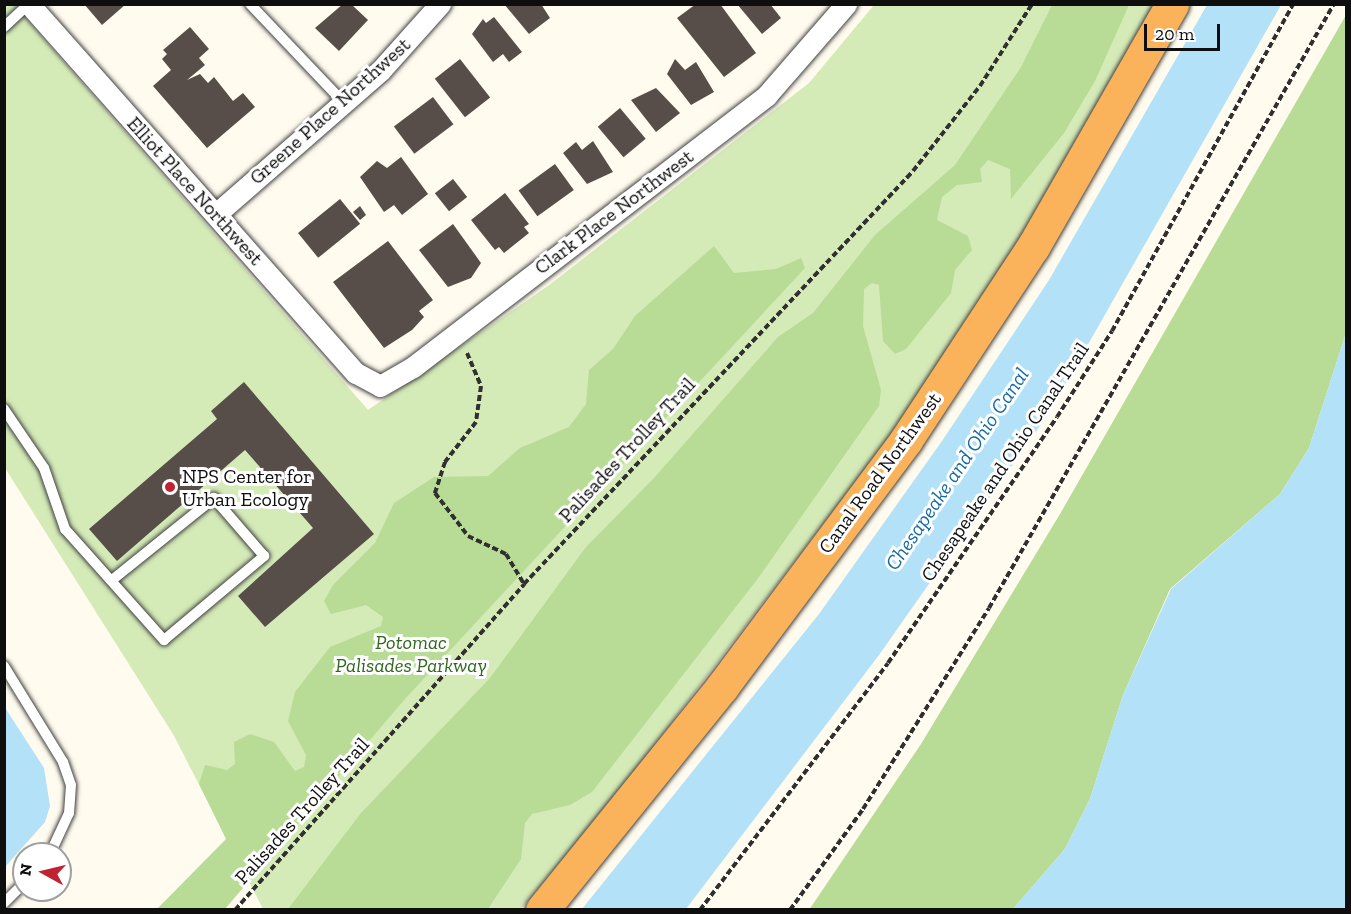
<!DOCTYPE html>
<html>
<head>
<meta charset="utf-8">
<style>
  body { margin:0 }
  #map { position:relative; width:1351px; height:914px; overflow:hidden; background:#fffbee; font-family:"Zilla Slab",serif }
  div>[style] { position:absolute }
  .green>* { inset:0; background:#d4eab7 }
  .forest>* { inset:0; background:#b8dc96 }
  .water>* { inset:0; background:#b2e1f8 }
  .building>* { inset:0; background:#574e4a; transform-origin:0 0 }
  .path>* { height:4px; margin-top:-2px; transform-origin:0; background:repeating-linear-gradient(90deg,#303030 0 6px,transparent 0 9px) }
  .roads { filter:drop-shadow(0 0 2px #414141) drop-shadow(0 0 2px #414141) }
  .service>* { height:10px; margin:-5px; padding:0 5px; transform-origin:5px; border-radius:5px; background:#fff }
  .minor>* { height:21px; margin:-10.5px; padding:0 10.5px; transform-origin:10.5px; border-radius:10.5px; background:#fff }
  .trunk>* { height:33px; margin:-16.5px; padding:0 16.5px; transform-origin:16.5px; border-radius:16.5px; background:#fab35b }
  .dots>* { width:16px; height:16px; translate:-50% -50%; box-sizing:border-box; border:3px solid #fff; border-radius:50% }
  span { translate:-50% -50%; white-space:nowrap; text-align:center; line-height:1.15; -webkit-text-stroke:6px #fff; paint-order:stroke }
  .street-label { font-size:20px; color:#0e0e0e }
  .poi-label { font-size:20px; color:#0e0e0e }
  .left { translate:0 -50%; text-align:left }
  .park-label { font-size:20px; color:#2f671c; font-style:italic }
  .water-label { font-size:21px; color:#136ba3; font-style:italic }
  .frame { position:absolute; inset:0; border:6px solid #0e0e0e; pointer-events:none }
  .north { position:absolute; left:12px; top:842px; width:60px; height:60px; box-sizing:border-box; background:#fff; border:2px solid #9f9f9f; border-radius:50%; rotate:278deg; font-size:16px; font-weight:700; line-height:24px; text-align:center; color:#0e0e0e }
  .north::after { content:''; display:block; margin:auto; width:21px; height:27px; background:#c12231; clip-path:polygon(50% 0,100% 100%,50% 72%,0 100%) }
  .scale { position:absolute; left:1144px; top:24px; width:76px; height:27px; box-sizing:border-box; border:3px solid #0e0e0e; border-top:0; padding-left:8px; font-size:18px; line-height:21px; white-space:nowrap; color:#0e0e0e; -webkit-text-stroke:4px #fff; paint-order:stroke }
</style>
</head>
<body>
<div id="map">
  <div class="green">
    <i style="clip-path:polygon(4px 5px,14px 5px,368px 410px,548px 286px,809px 83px,874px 5px,1156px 5px,1037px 217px,926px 389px,616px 795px,520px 910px,263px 909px,173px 734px,5px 468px)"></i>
  </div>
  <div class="forest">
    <i style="clip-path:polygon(1052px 5px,1129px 5px,1095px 81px,1064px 133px,1011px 199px,1010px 169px,988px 160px,980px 169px,982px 182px,957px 185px,942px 197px,937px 220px,968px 236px,972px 250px,955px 270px,951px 293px,906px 349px,895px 354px,883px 341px,879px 285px,872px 283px,864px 289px,863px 326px,881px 390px,879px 406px,759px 577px,592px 792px,570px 805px,532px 814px,525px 823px,521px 859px,488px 909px,288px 909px,361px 813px,490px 678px,586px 547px,654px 478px,778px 337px,813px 313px,875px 235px,955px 165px,1021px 67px)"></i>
    <i style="clip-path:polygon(1346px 15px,1346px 333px,1309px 448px,1280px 494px,1170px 589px,1123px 695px,1090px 799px,1065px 849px,1013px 909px,809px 910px,921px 744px,1060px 514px)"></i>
    <i style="clip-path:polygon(714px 246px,734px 273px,776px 269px,801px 258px,805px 268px,405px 699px,225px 909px,157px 909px,226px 839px,199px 784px,205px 765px,227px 770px,235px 764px,234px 742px,250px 734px,274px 742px,295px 771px,304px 767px,306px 755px,288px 721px,295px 692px,330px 647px,381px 626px,383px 617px,366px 605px,331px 614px,324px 601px,333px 585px,375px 543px,394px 503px,434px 477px,488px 476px,520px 448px,569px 427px,586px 404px,589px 370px,613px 349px,635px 316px)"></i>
  </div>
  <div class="water">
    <i style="clip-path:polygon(1207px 5px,1281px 5px,1049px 413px,879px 655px,686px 909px,582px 909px,819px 614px,942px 441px,1049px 280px)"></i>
    <i style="clip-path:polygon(1346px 333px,1346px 909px,1013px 909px,1065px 849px,1090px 799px,1123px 695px,1171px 589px,1280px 494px,1309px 448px)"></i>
    <i style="clip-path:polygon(4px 706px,44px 768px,50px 806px,45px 822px,5px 867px)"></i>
  </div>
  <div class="building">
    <i style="clip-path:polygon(84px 4px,126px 4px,102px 25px)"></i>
    <i style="clip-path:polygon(343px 4px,351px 4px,368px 20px,339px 51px,315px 28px)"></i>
    <i style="clip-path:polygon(504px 4px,541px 4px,550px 18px,529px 34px)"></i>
    <i style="clip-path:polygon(696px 4px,720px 4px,756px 53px,724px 77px,677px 18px)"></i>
    <i style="clip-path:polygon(737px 4px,770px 4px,781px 18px,762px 34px)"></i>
    <i style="clip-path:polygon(494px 17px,522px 52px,509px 62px,503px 54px,493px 62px,472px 34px,483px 19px,486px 23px)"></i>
    <i style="clip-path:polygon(190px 27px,209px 49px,199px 58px,205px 65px,187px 80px,200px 74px,208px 83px,214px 77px,233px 101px,243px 93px,255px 107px,207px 148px,153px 86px,171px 70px,162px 59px,167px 54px,163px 50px)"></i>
    <i style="left:460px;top:59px;width:49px;height:32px;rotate:52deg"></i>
    <i style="clip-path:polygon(675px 59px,685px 70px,696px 62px,714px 92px,691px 105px,667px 74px)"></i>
    <i style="clip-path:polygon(656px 88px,680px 113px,656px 132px,631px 100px)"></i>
    <i style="left:433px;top:97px;width:34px;height:49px;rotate:53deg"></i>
    <i style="left:620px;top:108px;width:40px;height:29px;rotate:50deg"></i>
    <i style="clip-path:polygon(593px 141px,613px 172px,587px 184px,563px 153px,576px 142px,582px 150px)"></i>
    <i style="clip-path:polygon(401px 157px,428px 194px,402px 215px,394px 205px,384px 212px,360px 177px,377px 161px,387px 168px)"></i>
    <i style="left:555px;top:164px;width:32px;height:45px;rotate:54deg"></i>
    <i style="left:453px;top:179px;width:23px;height:23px;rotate:52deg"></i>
    <i style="clip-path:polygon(505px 193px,529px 224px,524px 227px,529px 233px,504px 253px,499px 247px,495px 250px,471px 220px)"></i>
    <i style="left:340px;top:199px;width:32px;height:54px;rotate:51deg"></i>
    <i style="clip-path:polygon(360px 206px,366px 215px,360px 220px,353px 212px)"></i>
    <i style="clip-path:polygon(453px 224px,481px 263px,471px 278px,448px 287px,419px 250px)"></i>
    <i style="clip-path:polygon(388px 241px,433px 300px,419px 311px,424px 317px,412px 330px,384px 348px,333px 282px)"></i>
    <i style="clip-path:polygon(244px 382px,374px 534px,265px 627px,238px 596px,313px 528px,245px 450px,117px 561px,89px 529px,217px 419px,211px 411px)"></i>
  </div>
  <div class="path">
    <i style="left:467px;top:353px;width:36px;rotate:67deg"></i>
    <i style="left:481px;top:386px;width:36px;rotate:98deg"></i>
    <i style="left:476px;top:422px;width:51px;rotate:127.8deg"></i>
    <i style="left:445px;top:462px;width:33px;rotate:108deg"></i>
    <i style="left:435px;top:493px;width:54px;rotate:52.5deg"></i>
    <i style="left:468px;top:536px;width:42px;rotate:25.3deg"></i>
    <i style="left:506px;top:554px;width:35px;rotate:59deg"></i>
    <i style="left:235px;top:910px;width:436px;rotate:-48.4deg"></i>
    <i style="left:524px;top:584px;width:567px;rotate:-46.71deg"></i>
    <i style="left:913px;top:171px;width:108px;rotate:-51.8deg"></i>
    <i style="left:980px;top:86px;width:97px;rotate:-57.6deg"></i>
    <i style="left:700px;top:910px;width:310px;rotate:-52.7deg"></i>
    <i style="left:888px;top:663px;width:298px;rotate:-55.5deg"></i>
    <i style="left:1057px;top:417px;width:102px;rotate:-57.4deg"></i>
    <i style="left:1112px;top:331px;width:374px;rotate:-61deg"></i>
    <i style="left:790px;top:910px;width:125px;rotate:-54.1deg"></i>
    <i style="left:863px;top:809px;width:237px;rotate:-57.9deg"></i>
    <i style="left:989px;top:608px;width:696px;rotate:-60.27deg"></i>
  </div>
  <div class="roads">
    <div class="service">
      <i style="left:250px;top:4px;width:135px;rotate:46.5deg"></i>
      <i style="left:4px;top:27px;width:34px;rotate:-43deg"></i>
      <i style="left:4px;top:409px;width:71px;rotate:55.9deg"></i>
      <i style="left:44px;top:468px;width:65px;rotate:71deg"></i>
      <i style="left:65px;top:529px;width:149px;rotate:48.3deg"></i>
      <i style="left:164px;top:640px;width:131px;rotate:-40deg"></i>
      <i style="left:264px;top:556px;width:77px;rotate:-130.8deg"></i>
      <i style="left:214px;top:498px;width:131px;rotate:141.2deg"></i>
      <i style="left:4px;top:666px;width:113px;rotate:58.4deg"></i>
      <i style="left:63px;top:762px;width:24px;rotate:71deg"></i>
      <i style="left:71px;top:785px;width:28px;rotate:94deg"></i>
      <i style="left:69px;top:813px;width:45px;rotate:114.9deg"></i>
      <i style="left:4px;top:903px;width:28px;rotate:-45deg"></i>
    </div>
    <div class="minor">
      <i style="left:29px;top:4px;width:493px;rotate:48.5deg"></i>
      <i style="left:356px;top:373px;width:27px;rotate:28deg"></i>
      <i style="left:380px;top:386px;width:38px;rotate:-30deg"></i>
      <i style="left:413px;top:367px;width:446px;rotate:-37.5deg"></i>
      <i style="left:767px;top:95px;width:121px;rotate:-49deg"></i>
      <i style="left:216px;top:214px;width:219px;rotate:-41.1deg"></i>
      <i style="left:381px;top:70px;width:89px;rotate:-48.2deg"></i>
    </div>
    <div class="trunk">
      <i style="left:542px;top:910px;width:287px;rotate:-51.1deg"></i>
      <i style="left:722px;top:687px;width:308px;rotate:-53.3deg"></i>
      <i style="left:906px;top:440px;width:231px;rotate:-56.7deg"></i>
      <i style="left:1033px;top:247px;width:280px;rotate:-60.2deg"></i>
    </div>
  </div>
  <div class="dots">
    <i style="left:170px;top:487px;background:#c12231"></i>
  </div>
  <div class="street-label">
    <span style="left:330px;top:111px;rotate:-42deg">Greene Place Northwest</span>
    <span style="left:195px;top:191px;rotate:48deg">Elliot Place Northwest</span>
    <span style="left:614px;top:212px;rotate:-37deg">Clark Place Northwest</span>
    <span style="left:627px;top:450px;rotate:-47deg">Palisades Trolley Trail</span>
    <span style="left:1005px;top:462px;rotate:-56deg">Chesapeake and Ohio Canal Trail</span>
    <span style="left:880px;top:473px;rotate:-54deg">Canal Road Northwest</span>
    <span style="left:302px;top:811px;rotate:-48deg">Palisades Trolley Trail</span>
  </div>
  <div class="poi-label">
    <span class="left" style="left:182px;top:488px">NPS Center for<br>Urban Ecology</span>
  </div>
  <div class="park-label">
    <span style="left:411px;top:654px">Potomac<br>Palisades Parkway</span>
  </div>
  <div class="water-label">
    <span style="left:957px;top:469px;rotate:-56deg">Chesapeake and Ohio Canal</span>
  </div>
  <div class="frame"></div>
  <div class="north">N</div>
  <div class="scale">20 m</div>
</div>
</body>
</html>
